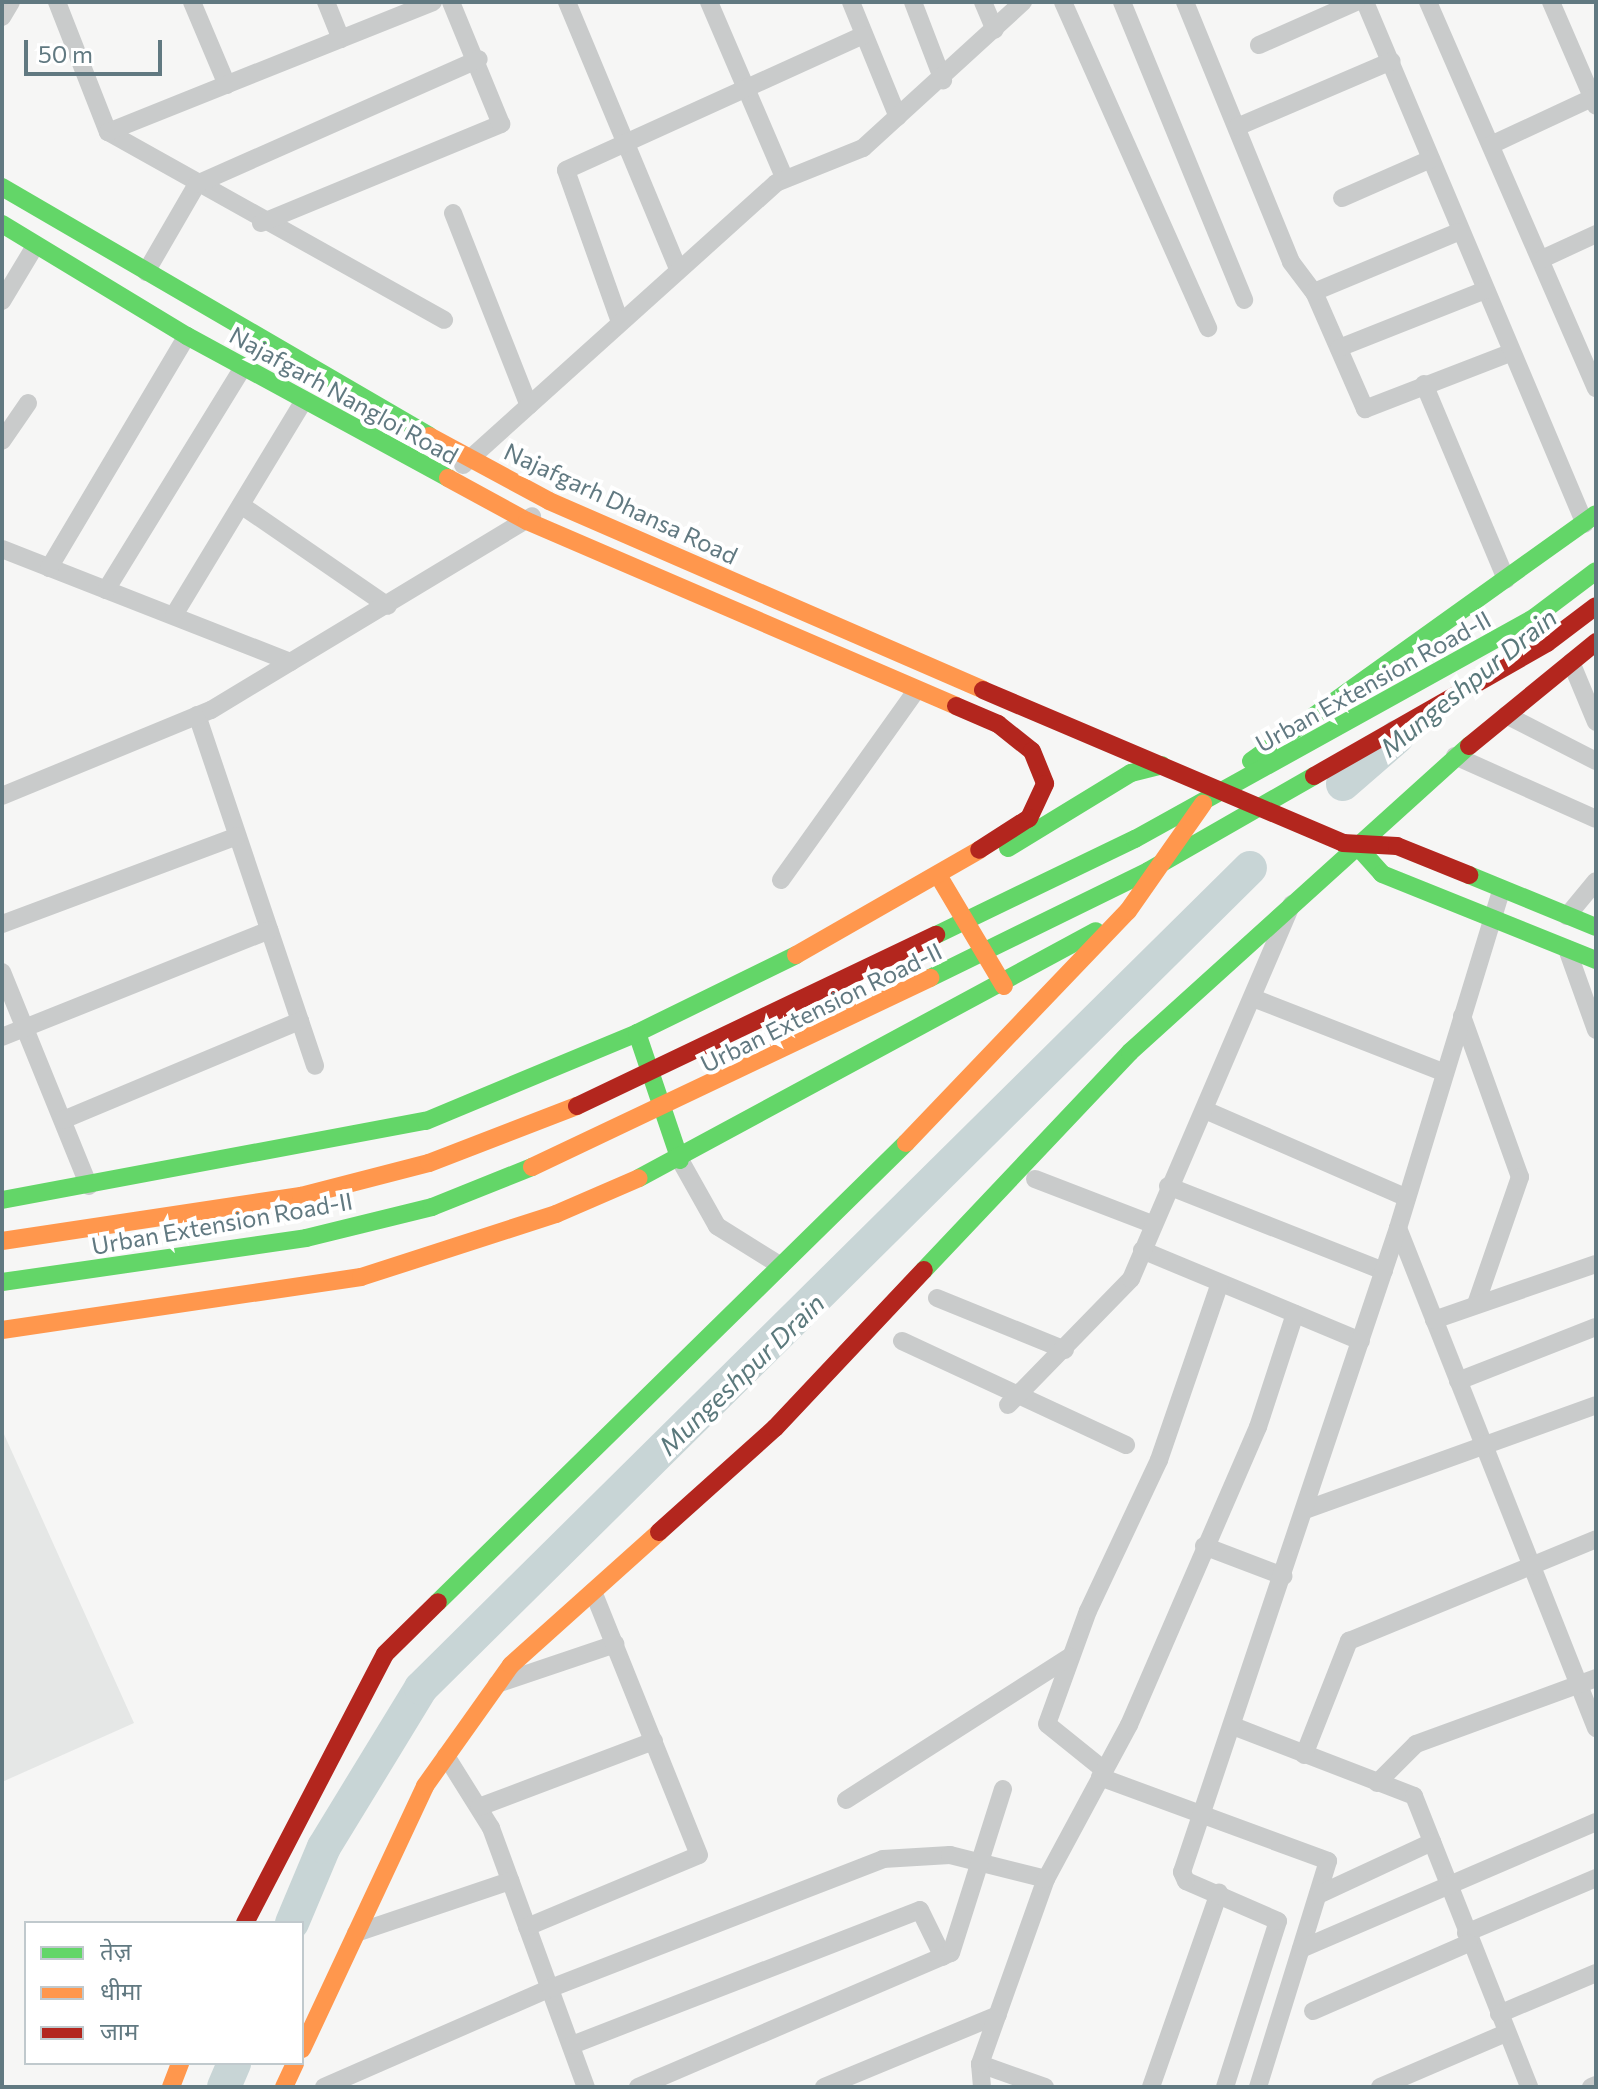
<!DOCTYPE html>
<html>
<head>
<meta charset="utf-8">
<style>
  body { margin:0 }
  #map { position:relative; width:1598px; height:2089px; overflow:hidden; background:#f6f6f5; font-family:Commissioner,"Noto Sans Devanagari",sans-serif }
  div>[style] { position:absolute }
  .built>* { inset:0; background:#e5e7e6 }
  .river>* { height:34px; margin:-17px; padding:0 17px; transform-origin:17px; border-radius:17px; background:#c8d5d6 }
  .street>* { height:18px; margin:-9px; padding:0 9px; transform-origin:9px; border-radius:9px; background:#c9cbcb }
  .fast>* { height:18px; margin:-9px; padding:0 9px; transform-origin:9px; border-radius:9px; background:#63d668 }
  .slow>* { height:18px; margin:-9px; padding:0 9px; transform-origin:9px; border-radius:9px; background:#ff974d }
  .jam>* { height:18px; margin:-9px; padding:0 9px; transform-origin:9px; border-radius:9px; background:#b3261e }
  span { translate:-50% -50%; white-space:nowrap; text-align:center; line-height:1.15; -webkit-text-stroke:8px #fff; paint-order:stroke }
  .street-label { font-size:24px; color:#617981 }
  .water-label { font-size:26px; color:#5b797c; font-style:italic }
  .frame { position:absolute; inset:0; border:4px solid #617981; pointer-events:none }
  .legend { position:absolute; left:24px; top:1921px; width:280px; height:144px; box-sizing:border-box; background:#fff; border:2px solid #c0c9cd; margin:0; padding:10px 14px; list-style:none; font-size:24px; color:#617981 }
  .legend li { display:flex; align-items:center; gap:16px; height:40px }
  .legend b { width:40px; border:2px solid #c0c9cd }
  .scale { position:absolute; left:24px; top:40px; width:138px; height:36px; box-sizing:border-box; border:4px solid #617981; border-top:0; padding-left:10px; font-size:24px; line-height:28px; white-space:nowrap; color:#617981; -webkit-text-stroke:6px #fff; paint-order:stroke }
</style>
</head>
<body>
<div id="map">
  <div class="built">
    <i style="clip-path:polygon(3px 1432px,134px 1723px,2px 1782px,2px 1433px)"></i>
  </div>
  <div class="river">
    <i style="left:1343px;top:784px;width:72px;rotate:-41deg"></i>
    <i style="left:292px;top:1923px;width:82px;rotate:-67.2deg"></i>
    <i style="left:324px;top:1847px;width:186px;rotate:-58.6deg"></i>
    <i style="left:421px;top:1688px;width:1166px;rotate:-44.69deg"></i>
    <i style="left:224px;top:2087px;width:26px;rotate:-67deg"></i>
  </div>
  <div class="street">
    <i style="left:57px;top:2px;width:140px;rotate:68.6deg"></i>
    <i style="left:108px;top:132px;width:385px;rotate:29.2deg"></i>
    <i style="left:192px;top:2px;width:90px;rotate:67.1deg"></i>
    <i style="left:326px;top:2px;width:40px;rotate:68deg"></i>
    <i style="left:567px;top:2px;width:289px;rotate:67.4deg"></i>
    <i style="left:709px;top:2px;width:190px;rotate:66.8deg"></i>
    <i style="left:851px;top:2px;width:124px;rotate:67.8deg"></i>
    <i style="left:913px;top:2px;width:84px;rotate:69deg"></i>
    <i style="left:983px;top:2px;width:30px;rotate:67deg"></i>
    <i style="left:1063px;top:2px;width:357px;rotate:66deg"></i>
    <i style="left:1122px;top:2px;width:322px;rotate:67.7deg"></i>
    <i style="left:1185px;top:2px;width:281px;rotate:67.8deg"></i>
    <i style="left:1291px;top:262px;width:38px;rotate:53deg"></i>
    <i style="left:1314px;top:292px;width:128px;rotate:66.4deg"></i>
    <i style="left:1365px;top:409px;width:155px;rotate:-21.1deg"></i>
    <i style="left:1365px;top:2px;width:566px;rotate:67.15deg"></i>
    <i style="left:1428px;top:2px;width:421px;rotate:66.5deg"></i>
    <i style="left:1551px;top:2px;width:113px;rotate:66.6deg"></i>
    <i style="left:2px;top:17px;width:17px;rotate:-59deg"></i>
    <i style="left:1259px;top:45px;width:106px;rotate:-23.9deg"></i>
    <i style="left:1237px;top:127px;width:168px;rotate:-23.1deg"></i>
    <i style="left:108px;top:132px;width:350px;rotate:-21.8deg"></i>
    <i style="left:1491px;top:145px;width:111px;rotate:-25deg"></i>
    <i style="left:1342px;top:198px;width:97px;rotate:-23.7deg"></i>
    <i style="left:453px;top:213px;width:207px;rotate:68.5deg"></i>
    <i style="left:261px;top:223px;width:260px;rotate:-22.4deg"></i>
    <i style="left:501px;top:124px;width:132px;rotate:-112.3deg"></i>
    <i style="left:1542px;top:259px;width:60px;rotate:-24.8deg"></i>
    <i style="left:146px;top:272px;width:102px;rotate:-59.9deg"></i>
    <i style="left:197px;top:184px;width:308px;rotate:-23.9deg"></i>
    <i style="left:1314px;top:292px;width:156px;rotate:-22.6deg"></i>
    <i style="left:2px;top:301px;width:64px;rotate:-59deg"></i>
    <i style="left:620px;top:322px;width:161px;rotate:-109.6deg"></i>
    <i style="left:566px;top:170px;width:327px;rotate:-24.4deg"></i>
    <i style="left:1339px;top:348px;width:155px;rotate:-21.6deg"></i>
    <i style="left:1424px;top:384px;width:212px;rotate:67.2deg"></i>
    <i style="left:2px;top:441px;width:46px;rotate:-55.6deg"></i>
    <i style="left:463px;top:465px;width:421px;rotate:-42deg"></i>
    <i style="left:776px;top:183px;width:94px;rotate:-21.9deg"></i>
    <i style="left:863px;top:148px;width:217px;rotate:-42.4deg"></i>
    <i style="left:241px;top:505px;width:178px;rotate:34.5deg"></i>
    <i style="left:2px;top:549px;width:310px;rotate:21.4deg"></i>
    <i style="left:49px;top:568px;width:270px;rotate:-59.3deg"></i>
    <i style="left:106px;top:590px;width:262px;rotate:-58.4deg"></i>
    <i style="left:174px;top:615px;width:251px;rotate:-58.8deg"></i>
    <i style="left:1571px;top:662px;width:65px;rotate:67.4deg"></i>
    <i style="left:197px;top:715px;width:370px;rotate:71.4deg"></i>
    <i style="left:1506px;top:715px;width:101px;rotate:27.1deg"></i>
    <i style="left:1455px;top:756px;width:154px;rotate:24.1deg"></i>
    <i style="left:2px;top:796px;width:226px;rotate:-22.4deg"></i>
    <i style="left:211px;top:710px;width:375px;rotate:-31.1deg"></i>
    <i style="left:781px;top:880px;width:232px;rotate:-54.5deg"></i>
    <i style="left:1567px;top:916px;width:45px;rotate:-50.4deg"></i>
    <i style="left:2px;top:924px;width:251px;rotate:-20.5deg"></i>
    <i style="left:1567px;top:949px;width:86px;rotate:70.3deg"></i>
    <i style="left:2px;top:972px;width:231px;rotate:67.9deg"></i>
    <i style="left:1253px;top:998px;width:206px;rotate:21.3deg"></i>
    <i style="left:1462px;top:1016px;width:171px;rotate:70.2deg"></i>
    <i style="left:1520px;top:1177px;width:134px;rotate:109.1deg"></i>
    <i style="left:2px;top:1037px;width:288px;rotate:-21.8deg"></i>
    <i style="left:1205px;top:1110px;width:220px;rotate:23.5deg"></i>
    <i style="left:63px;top:1120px;width:257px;rotate:-22.7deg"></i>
    <i style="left:680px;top:1160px;width:76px;rotate:60.7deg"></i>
    <i style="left:717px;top:1226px;width:75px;rotate:32deg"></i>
    <i style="left:1035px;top:1179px;width:125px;rotate:21deg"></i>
    <i style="left:1168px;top:1186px;width:232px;rotate:21.5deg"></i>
    <i style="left:1398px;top:1228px;width:538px;rotate:68.4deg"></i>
    <i style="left:1142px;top:1250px;width:237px;rotate:22.6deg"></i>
    <i style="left:937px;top:1298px;width:138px;rotate:22.1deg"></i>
    <i style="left:1434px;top:1320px;width:171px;rotate:-19.1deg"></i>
    <i style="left:902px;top:1341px;width:247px;rotate:24.9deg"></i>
    <i style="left:1458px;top:1381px;width:148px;rotate:-21.4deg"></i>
    <i style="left:1008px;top:1405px;width:176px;rotate:-45.7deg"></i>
    <i style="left:1131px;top:1279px;width:408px;rotate:-66.8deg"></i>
    <i style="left:1305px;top:1510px;width:309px;rotate:-19.8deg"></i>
    <i style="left:1204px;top:1546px;width:85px;rotate:20.8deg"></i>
    <i style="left:497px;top:1684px;width:125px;rotate:-18.7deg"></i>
    <i style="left:1233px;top:1726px;width:194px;rotate:21.1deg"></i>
    <i style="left:1414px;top:1796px;width:313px;rotate:68.4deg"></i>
    <i style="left:1304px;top:1755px;width:123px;rotate:-68.5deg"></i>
    <i style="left:1349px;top:1641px;width:267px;rotate:-22.4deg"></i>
    <i style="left:446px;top:1756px;width:85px;rotate:58deg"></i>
    <i style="left:491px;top:1828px;width:276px;rotate:69.9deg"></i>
    <i style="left:1104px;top:1770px;width:73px;rotate:-141.1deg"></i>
    <i style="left:1047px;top:1724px;width:120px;rotate:-70.1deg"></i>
    <i style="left:1088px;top:1611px;width:167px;rotate:-64.8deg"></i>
    <i style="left:1159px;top:1460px;width:187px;rotate:-71deg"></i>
    <i style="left:1100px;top:1777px;width:243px;rotate:20.2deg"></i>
    <i style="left:1328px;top:1861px;width:237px;rotate:107.2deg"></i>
    <i style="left:1377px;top:1783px;width:55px;rotate:-45deg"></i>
    <i style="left:1416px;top:1744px;width:192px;rotate:-20.1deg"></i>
    <i style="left:846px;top:1800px;width:266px;rotate:-32.6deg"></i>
    <i style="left:479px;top:1807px;width:187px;rotate:-20.7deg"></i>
    <i style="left:1318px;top:1895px;width:126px;rotate:-24.9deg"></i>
    <i style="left:527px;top:1927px;width:186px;rotate:-22.7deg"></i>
    <i style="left:699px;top:1855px;width:284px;rotate:-111.9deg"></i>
    <i style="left:356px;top:1933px;width:163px;rotate:-18.7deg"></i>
    <i style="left:1466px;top:1933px;width:141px;rotate:-22.9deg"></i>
    <i style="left:1301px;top:1949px;width:321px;rotate:-23.3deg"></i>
    <i style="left:1313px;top:2011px;width:170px;rotate:-23.6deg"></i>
    <i style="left:1499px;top:2014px;width:105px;rotate:-22.9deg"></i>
    <i style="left:572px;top:2045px;width:373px;rotate:-21.2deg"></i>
    <i style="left:920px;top:1910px;width:52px;rotate:63.9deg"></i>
    <i style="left:980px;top:2064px;width:69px;rotate:19.5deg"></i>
    <i style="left:324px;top:2087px;width:248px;rotate:-23.6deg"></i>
    <i style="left:551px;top:1988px;width:356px;rotate:-21.2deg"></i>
    <i style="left:883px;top:1859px;width:67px;rotate:-3.4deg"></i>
    <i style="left:950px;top:1855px;width:99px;rotate:14deg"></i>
    <i style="left:638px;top:2087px;width:340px;rotate:-23.2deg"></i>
    <i style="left:951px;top:1953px;width:172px;rotate:-72.4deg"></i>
    <i style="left:824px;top:2087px;width:188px;rotate:-22.5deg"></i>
    <i style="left:982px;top:2087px;width:23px;rotate:-95deg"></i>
    <i style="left:980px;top:2064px;width:196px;rotate:-70.4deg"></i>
    <i style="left:1046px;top:1879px;width:175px;rotate:-61.7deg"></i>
    <i style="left:1129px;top:1725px;width:325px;rotate:-66.6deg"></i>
    <i style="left:1258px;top:1427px;width:119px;rotate:-71.9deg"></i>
    <i style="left:1151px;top:2087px;width:206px;rotate:-70.7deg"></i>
    <i style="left:1225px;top:2087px;width:174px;rotate:-72.3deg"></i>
    <i style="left:1278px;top:1921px;width:100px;rotate:-156.5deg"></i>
    <i style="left:1186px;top:1881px;width:10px;rotate:-114deg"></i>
    <i style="left:1182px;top:1872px;width:679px;rotate:-71.46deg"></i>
    <i style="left:1398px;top:1228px;width:352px;rotate:-73deg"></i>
    <i style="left:1380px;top:2087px;width:137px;rotate:-23.2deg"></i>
    <i style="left:1591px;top:2087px;width:5px;rotate:-22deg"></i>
  </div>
  <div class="fast">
    <i style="left:2px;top:187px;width:494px;rotate:30.2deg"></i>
    <i style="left:2px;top:224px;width:216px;rotate:31.2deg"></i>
    <i style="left:187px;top:336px;width:297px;rotate:28.5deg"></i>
    <i style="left:1251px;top:761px;width:424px;rotate:-35.6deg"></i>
    <i style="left:1358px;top:847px;width:36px;rotate:48deg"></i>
    <i style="left:1382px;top:874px;width:231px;rotate:21.9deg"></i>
    <i style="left:1008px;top:848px;width:144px;rotate:-31.4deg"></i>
    <i style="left:1131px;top:773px;width:32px;rotate:-14deg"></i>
    <i style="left:1469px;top:875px;width:137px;rotate:22.3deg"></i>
    <i style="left:936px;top:935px;width:221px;rotate:-25.8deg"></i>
    <i style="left:1135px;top:839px;width:457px;rotate:-29deg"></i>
    <i style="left:1535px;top:617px;width:76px;rotate:-37deg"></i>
    <i style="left:930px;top:978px;width:243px;rotate:-26.1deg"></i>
    <i style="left:1148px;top:871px;width:191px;rotate:-29.8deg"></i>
    <i style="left:637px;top:1033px;width:134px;rotate:71.3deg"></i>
    <i style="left:639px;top:1178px;width:519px;rotate:-28.39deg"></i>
    <i style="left:2px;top:1200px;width:431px;rotate:-10.6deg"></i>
    <i style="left:426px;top:1121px;width:229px;rotate:-22.6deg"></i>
    <i style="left:637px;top:1033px;width:177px;rotate:-26.1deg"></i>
    <i style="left:924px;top:1270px;width:300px;rotate:-46.6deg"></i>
    <i style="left:1130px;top:1052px;width:457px;rotate:-42.1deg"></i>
    <i style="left:2px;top:1282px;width:307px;rotate:-8.2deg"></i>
    <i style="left:306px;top:1238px;width:130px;rotate:-13.8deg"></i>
    <i style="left:432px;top:1207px;width:108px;rotate:-21.8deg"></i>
    <i style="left:438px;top:1602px;width:656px;rotate:-44.44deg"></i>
  </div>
  <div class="slow">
    <i style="left:429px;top:436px;width:136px;rotate:28.4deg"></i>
    <i style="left:549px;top:501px;width:473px;rotate:23.5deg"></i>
    <i style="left:448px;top:478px;width:90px;rotate:28.6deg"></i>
    <i style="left:527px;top:521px;width:467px;rotate:23.3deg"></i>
    <i style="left:938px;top:875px;width:129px;rotate:59.3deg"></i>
    <i style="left:796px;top:955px;width:211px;rotate:-29.8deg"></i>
    <i style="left:906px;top:1143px;width:321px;rotate:-46.3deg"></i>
    <i style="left:1128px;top:911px;width:131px;rotate:-55deg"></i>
    <i style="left:532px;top:1167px;width:441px;rotate:-25.4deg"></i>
    <i style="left:2px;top:1241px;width:302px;rotate:-8.6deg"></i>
    <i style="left:301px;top:1196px;width:132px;rotate:-14.5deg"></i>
    <i style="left:429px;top:1163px;width:159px;rotate:-21.1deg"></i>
    <i style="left:2px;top:1330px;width:363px;rotate:-8.4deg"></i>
    <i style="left:361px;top:1277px;width:205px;rotate:-17.9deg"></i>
    <i style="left:556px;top:1214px;width:90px;rotate:-23.4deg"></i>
    <i style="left:302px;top:2049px;width:290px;rotate:-64.9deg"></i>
    <i style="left:425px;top:1786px;width:148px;rotate:-54.6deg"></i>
    <i style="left:511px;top:1665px;width:199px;rotate:-41.9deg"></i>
    <i style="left:171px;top:2087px;width:26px;rotate:-69deg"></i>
    <i style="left:284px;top:2087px;width:26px;rotate:-65deg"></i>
  </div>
  <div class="jam">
    <i style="left:983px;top:690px;width:391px;rotate:23deg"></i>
    <i style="left:1343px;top:843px;width:54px;rotate:3.2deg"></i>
    <i style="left:1397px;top:846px;width:78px;rotate:21.9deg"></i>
    <i style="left:956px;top:706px;width:46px;rotate:23.2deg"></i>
    <i style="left:998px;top:724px;width:43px;rotate:38.5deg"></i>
    <i style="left:1032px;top:751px;width:35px;rotate:68deg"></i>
    <i style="left:1045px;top:784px;width:38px;rotate:115deg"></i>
    <i style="left:1029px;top:818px;width:59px;rotate:147.4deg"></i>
    <i style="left:1469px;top:746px;width:164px;rotate:-39.3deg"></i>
    <i style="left:1314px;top:776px;width:268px;rotate:-29.7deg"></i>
    <i style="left:1547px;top:643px;width:61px;rotate:-37.1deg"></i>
    <i style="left:577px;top:1106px;width:398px;rotate:-25.5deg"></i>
    <i style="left:659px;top:1532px;width:156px;rotate:-41.9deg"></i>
    <i style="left:775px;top:1428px;width:217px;rotate:-46.7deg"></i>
    <i style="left:245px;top:1923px;width:303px;rotate:-62.5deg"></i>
    <i style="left:385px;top:1654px;width:74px;rotate:-44.5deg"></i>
  </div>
  <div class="street-label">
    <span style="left:344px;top:395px;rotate:29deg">Najafgarh Nangloi Road</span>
    <span style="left:621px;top:503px;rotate:25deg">Najafgarh Dhansa Road</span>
    <span style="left:1373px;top:681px;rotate:-29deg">Urban Extension Road-II</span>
    <span style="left:821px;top:1007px;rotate:-26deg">Urban Extension Road-II</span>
    <span style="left:222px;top:1223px;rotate:-10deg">Urban Extension Road-II</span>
  </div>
  <div class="water-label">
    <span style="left:1468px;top:682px;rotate:-39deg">Mungeshpur Drain</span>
    <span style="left:741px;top:1374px;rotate:-44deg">Mungeshpur Drain</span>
  </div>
  <div class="frame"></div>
  <ul class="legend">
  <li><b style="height:10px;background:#63d668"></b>तेज़</li>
  <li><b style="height:10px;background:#ff974d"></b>धीमा</li>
  <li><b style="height:10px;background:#b3261e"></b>जाम</li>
  </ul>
  <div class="scale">50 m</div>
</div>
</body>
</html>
